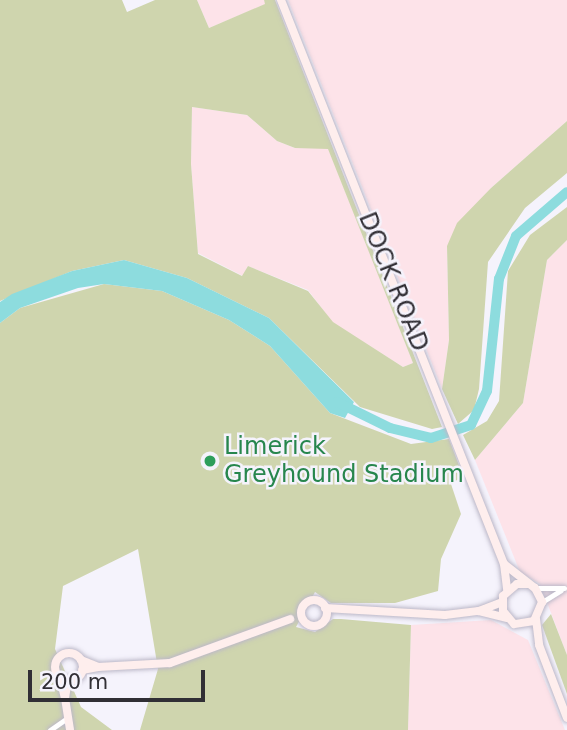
<!DOCTYPE html>
<html>
<head>
<meta charset="utf-8">
<style>
  body { margin:0 }
  #map { position:relative; width:567px; height:730px; overflow:hidden; background:#f5f3fc; font-family:"DejaVu Sans",sans-serif }
  div>[style] { position:absolute }
  .industrial>* { inset:0; background:#fde3e9 }
  .green>* { inset:0; background:#cfd5ae }
  .water>* { inset:0; background:#8ddcde }
  .river>* { height:10px; margin:-5px; padding:0 5px; transform-origin:5px; border-radius:5px; background:#8ddcde }
  .roads { filter:drop-shadow(0 0 2px #bcb8c8) drop-shadow(0 0 2px #bcb8c8) }
  .street>* { height:5px; margin:-2.5px; padding:0 2.5px; transform-origin:2.5px; border-radius:2.5px; background:#fff }
  .secondary>* { height:8px; margin:-4px; padding:0 4px; transform-origin:4px; border-radius:4px; background:#feeeed }
  .secondary>.ring { margin:-4px; padding:0; box-sizing:content-box; background:none; border:8px solid #feeeed; border-radius:50% }
  .dots>* { width:19px; height:19px; translate:-50% -50%; box-sizing:border-box; border:4px solid #f5f3fc; border-radius:50% }
  span { translate:-50% -50%; white-space:nowrap; text-align:center; line-height:1.15; -webkit-text-stroke:5px #f5f3fc; paint-order:stroke }
  .street-label { font-size:24px; color:#312f35 }
  .leisure-label { font-size:24px; color:#27864d }
  .left { translate:0 -50%; text-align:left }
  .scale { position:absolute; left:28px; top:670px; width:177px; height:32px; box-sizing:border-box; border:4px solid #312f35; border-top:0; padding-left:9px; font-size:21px; line-height:24px; white-space:nowrap; color:#312f35; -webkit-text-stroke:5px #f5f3fc; paint-order:stroke }
</style>
</head>
<body>
<div id="map">
  <div class="industrial">
    <i style="clip-path:polygon(197px 0,264px 0,266px 4px,209px 28px)"></i>
    <i style="clip-path:polygon(288px 0,567px 0,567px 121px,491px 188px,447px 246px,449px 340px,442px 389px)"></i>
    <i style="clip-path:polygon(192px 107px,247px 115px,277px 141px,295px 148px,328px 148px,413px 363px,403px 367px,332px 322px,308px 290px,248px 266px,243px 276px,198px 253px,191px 164px)"></i>
    <i style="clip-path:polygon(567px 240px,567px 655px,540px 584px,520px 572px,475px 460px,523px 403px,547px 260px)"></i>
    <i style="clip-path:polygon(491px 620px,528px 640px,565px 730px,408px 730px,411px 625px)"></i>
  </div>
  <div class="green">
    <i style="clip-path:polygon(evenodd,0 0,122px 0,127px 12px,155px 0,197px 0,209px 28px,265px 4px,264px 0,275px 0,442px 427px,432px 429px,360px 407px,269px 318px,187px 278px,124px 260px,72px 271px,0 301px,0 0,192px 107px,247px 115px,277px 141px,295px 148px,328px 149px,413px 363px,403px 367px,333px 322px,308px 291px,248px 266px,242px 276px,198px 254px,191px 164px,192px 107px)"></i>
    <i style="clip-path:polygon(567px 121px,567px 173px,525px 208px,488px 262px,479px 389px,474px 410px,458px 424px,442px 389px,449px 340px,447px 246px,457px 223px,491px 188px)"></i>
    <i style="clip-path:polygon(567px 207px,567px 240px,547px 260px,523px 403px,475px 460px,463px 435px,487px 421px,499px 401px,508px 271px,530px 235px)"></i>
    <i style="clip-path:polygon(104px 284px,162px 291px,229px 320px,270px 346px,330px 413px,411px 444px,449px 439px,463px 476px,451px 484px,461px 514px,441px 559px,438px 591px,395px 603px,331px 603px,315px 592px,296px 627px,315px 632px,333px 619px,341px 619px,411px 625px,408px 730px,140px 730px,158px 669px,138px 549px,63px 586px,55px 649px,81px 707px,112px 730px,0 730px,0 323px,20px 308px)"></i>
    <i style="clip-path:polygon(551px 614px,567px 655px,567px 694px,542px 625px)"></i>
  </div>
  <div class="water">
    <i style="clip-path:polygon(124px 260px,187px 278px,269px 318px,354px 402px,345px 418px,330px 413px,270px 346px,229px 320px,162px 291px,104px 284px,78px 288px,20px 308px,0 323px,0 302px,12px 294px,72px 271px)"></i>
  </div>
  <div class="river">
    <i style="left:337px;top:402px;width:59px;rotate:26.1deg"></i>
    <i style="left:390px;top:428px;width:42px;rotate:13.7deg"></i>
    <i style="left:431px;top:438px;width:42px;rotate:-18deg"></i>
    <i style="left:471px;top:425px;width:38px;rotate:-65deg"></i>
    <i style="left:487px;top:391px;width:113px;rotate:-83.9deg"></i>
    <i style="left:499px;top:279px;width:46px;rotate:-68.4deg"></i>
    <i style="left:516px;top:236px;width:67px;rotate:-40.8deg"></i>
  </div>
  <div class="roads">
    <div class="street">
      <i style="left:535px;top:588px;width:29px"></i>
      <i style="left:542px;top:602px;width:22px;rotate:-32deg"></i>
      <i style="left:50px;top:730px;width:21px;rotate:-35deg"></i>
    </div>
    <div class="secondary">
      <i style="left:281px;top:0;width:606px;rotate:68.43deg"></i>
      <i style="left:504px;top:564px;width:26px;rotate:83deg"></i>
      <i style="left:504px;top:564px;width:39px;rotate:38deg"></i>
      <i style="left:535px;top:588px;width:16px;rotate:63deg"></i>
      <i style="left:542px;top:602px;width:21px;rotate:113deg"></i>
      <i style="left:534px;top:621px;width:20px;rotate:171deg"></i>
      <i style="left:514px;top:624px;width:17px;rotate:-130deg"></i>
      <i style="left:503px;top:611px;width:15px;rotate:-90deg"></i>
      <i style="left:503px;top:596px;width:18px;rotate:-41deg"></i>
      <i style="left:517px;top:584px;width:11px"></i>
      <i class="ring" style="left:301px;top:600px;width:18px;height:18px"></i>
      <i style="left:325px;top:608px;width:120px;rotate:3.3deg"></i>
      <i style="left:445px;top:615px;width:34px;rotate:-7deg"></i>
      <i style="left:479px;top:611px;width:25px;rotate:-21deg"></i>
      <i style="left:479px;top:611px;width:29px;rotate:14deg"></i>
      <i style="left:536px;top:619px;width:26px;rotate:83deg"></i>
      <i style="left:539px;top:645px;width:78px;rotate:69deg"></i>
      <i class="ring" style="left:55px;top:653px;width:20px;height:20px"></i>
      <i style="left:81px;top:660px;width:18px;rotate:22deg"></i>
      <i style="left:98px;top:667px;width:16px;rotate:169deg"></i>
      <i style="left:98px;top:667px;width:72px;rotate:-3.2deg"></i>
      <i style="left:170px;top:663px;width:128px;rotate:-20.1deg"></i>
      <i style="left:60px;top:677px;width:22px;rotate:77deg"></i>
      <i style="left:65px;top:698px;width:18px;rotate:-81deg"></i>
      <i style="left:65px;top:698px;width:32px;rotate:81deg"></i>
    </div>
  </div>
  <div class="dots">
    <i style="left:210px;top:461px;background:#2e9e5b"></i>
  </div>
  <div class="street-label">
    <span style="left:393px;top:282px;rotate:68deg">DOCK ROAD</span>
  </div>
  <div class="leisure-label">
    <span class="left" style="left:224px;top:461px">Limerick<br>Greyhound Stadium</span>
  </div>
  <div class="scale">200 m</div>
</div>
</body>
</html>
